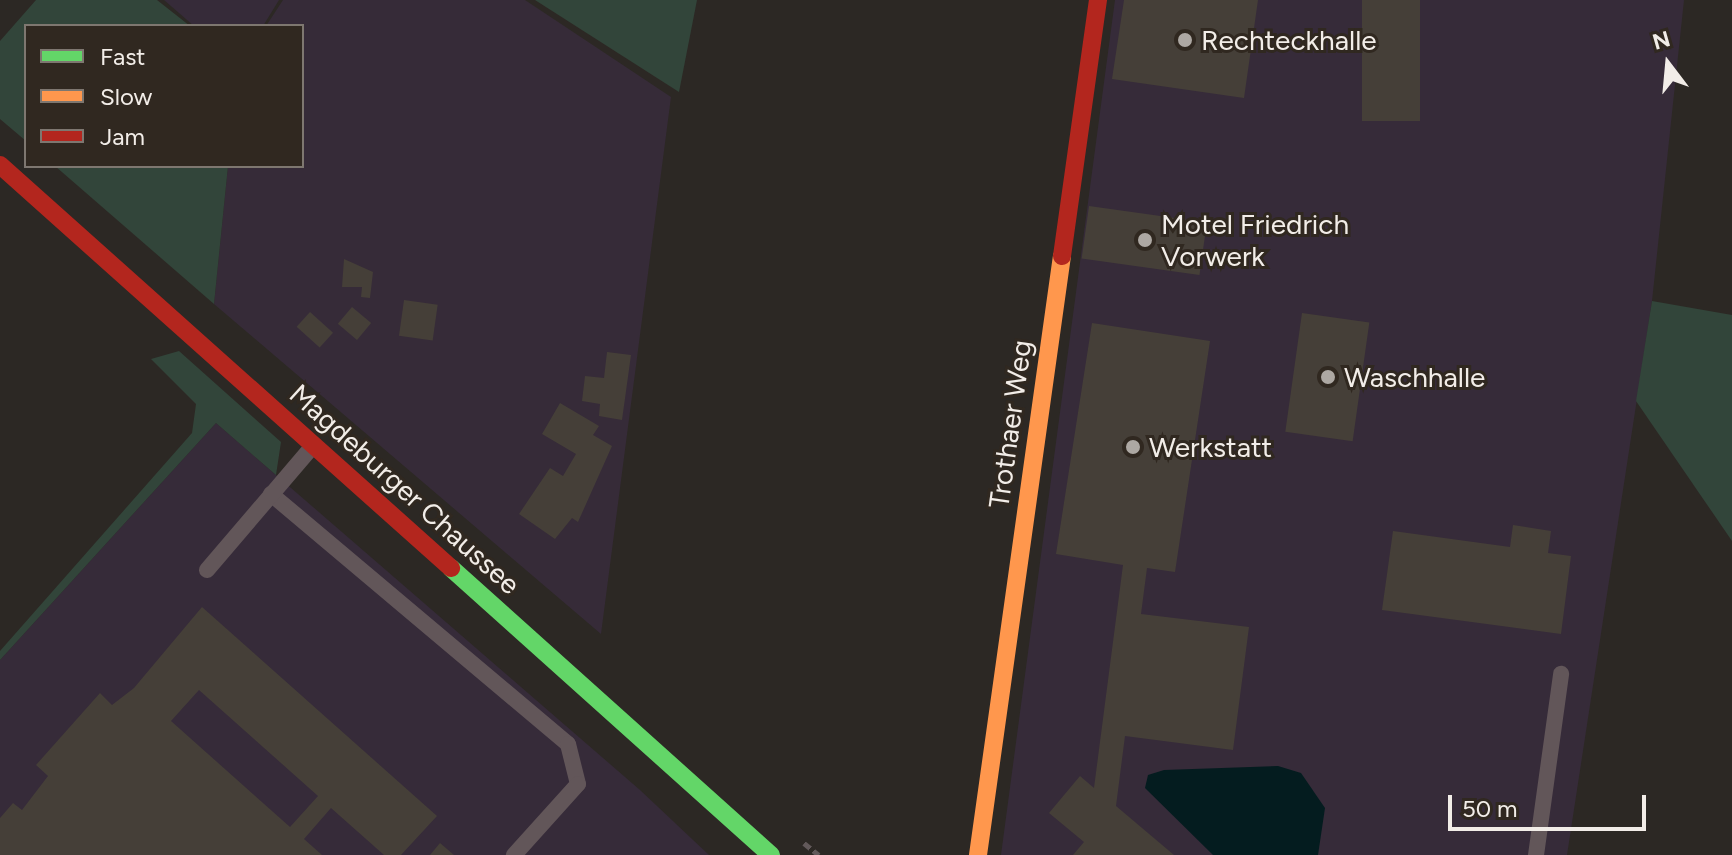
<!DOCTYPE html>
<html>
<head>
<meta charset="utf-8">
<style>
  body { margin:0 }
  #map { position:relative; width:1732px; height:855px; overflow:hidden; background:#2c2824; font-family:Figtree,sans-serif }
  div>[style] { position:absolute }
  .commercial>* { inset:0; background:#362b38 }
  .industrial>* { inset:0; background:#362b39 }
  .green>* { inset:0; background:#32453a }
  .water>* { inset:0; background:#041c1f }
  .building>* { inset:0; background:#453f38; transform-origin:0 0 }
  .path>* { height:5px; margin-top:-2.5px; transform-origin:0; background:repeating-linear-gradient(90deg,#62595a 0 8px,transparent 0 12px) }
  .lane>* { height:16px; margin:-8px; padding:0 8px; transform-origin:8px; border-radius:8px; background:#625659 }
  .fast>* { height:18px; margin:-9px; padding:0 9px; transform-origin:9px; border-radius:9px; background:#63d668 }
  .slow>* { height:18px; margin:-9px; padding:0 9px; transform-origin:9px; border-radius:9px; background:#ff974d }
  .jam>* { height:18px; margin:-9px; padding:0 9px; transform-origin:9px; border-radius:9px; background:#b3261e }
  .dots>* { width:22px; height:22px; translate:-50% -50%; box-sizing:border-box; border:4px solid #302820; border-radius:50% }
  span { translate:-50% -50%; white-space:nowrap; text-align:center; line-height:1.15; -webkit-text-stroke:6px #302820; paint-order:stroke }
  .poi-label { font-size:28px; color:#f2ede8 }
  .left { translate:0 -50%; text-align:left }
  .street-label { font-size:28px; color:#f2ede8 }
  .legend { position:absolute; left:24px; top:24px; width:280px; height:144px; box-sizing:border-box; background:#302820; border:2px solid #7e7770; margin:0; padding:10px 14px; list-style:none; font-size:24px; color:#f2ede8 }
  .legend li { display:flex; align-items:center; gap:16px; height:40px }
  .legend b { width:40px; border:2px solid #7e7770 }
  .north { position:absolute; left:1628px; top:24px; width:80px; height:80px; -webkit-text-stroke:6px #302820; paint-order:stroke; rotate:344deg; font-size:22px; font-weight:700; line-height:32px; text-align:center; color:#f2ede8 }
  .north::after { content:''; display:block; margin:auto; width:28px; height:36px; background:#f2ede8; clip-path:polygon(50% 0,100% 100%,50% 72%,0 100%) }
  .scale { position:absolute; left:1448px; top:795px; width:198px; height:36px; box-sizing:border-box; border:4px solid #f2ede8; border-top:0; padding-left:10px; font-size:24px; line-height:28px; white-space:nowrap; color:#f2ede8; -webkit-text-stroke:6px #302820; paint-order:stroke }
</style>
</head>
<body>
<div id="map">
  <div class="commercial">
    <i style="clip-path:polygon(283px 0,525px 0,671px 97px,601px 634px,214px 304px,228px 166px,302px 166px,302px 26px,266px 26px)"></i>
  </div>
  <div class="industrial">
    <i style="clip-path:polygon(164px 0,279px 0,263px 26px,194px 26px)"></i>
    <i style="clip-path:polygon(1115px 0,1684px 0,1652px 301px,1567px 855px,1001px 855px)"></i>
    <i style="clip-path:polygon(216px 423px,640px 790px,709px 855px,0 855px,0 660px)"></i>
  </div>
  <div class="green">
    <i style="clip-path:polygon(36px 0,157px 0,190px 26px,26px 26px,26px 141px,0 119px,0 41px)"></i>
    <i style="clip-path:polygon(535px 0,697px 0,679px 92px)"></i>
    <i style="clip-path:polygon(55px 166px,228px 166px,214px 304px)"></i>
    <i style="clip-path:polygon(1652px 301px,1732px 315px,1732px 541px,1636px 401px)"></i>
    <i style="clip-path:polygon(179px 351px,281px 442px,276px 475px,216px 423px,0 660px,0 651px,192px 433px,196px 404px,151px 359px)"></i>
  </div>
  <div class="water">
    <i style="clip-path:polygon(1278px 766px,1301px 773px,1325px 808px,1318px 855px,1213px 855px,1145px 788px,1148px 775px,1164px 770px)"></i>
  </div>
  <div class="building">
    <i style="clip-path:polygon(1124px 0,1258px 0,1244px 98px,1112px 79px)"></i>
    <i style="left:1362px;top:0;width:58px;height:121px"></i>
    <i style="left:1089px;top:206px;width:119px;height:53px;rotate:8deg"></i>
    <i style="clip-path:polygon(344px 259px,373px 272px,370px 298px,361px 297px,362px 287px,342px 287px)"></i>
    <i style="left:404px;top:300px;width:34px;height:36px;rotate:8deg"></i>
    <i style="left:352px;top:307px;width:25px;height:22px;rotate:40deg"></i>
    <i style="left:310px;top:312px;width:31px;height:20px;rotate:42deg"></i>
    <i style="left:1302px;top:313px;width:68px;height:120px;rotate:8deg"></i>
    <i style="clip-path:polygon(1092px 323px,1210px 341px,1175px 572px,1147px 568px,1141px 614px,1249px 627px,1233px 750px,1125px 736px,1116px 806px,1174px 855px,1073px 855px,1084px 842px,1049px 813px,1080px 776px,1094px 788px,1123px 565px,1056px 554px)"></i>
    <i style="clip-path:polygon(607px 352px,631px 355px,622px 420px,599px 416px,600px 404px,582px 401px,585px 376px,604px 378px)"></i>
    <i style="clip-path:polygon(560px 403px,599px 426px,593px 435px,612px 446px,578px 522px,572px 518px,555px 539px,519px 514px,550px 468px,563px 476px,576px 454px,542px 434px)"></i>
    <i style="clip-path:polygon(1513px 525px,1551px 531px,1548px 553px,1571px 556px,1561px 634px,1382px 610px,1393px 531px,1510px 547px)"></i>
    <i style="clip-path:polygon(evenodd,202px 607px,437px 816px,401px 855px,384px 855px,331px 808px,304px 839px,322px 855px,0 855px,0 818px,13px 803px,22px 810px,48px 776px,36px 765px,100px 693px,112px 705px,134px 688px,202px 607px,199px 690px,318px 796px,290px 827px,171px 721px,199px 690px)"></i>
    <i style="clip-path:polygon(440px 843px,454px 855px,430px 855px)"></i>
  </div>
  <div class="path">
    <i style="left:804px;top:843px;width:19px;rotate:39deg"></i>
  </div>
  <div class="lane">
    <i style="left:271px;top:494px;width:388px;rotate:40.1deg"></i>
    <i style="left:568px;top:744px;width:41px;rotate:76deg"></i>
    <i style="left:578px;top:784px;width:96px;rotate:132deg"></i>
    <i style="left:207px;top:570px;width:162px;rotate:-49.5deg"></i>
    <i style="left:1536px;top:855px;width:183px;rotate:-82.1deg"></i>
  </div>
  <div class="fast">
    <i style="left:451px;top:568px;width:430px;rotate:41.9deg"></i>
  </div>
  <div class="slow">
    <i style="left:978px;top:855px;width:605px;rotate:-82.02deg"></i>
  </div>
  <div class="jam">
    <i style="left:0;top:165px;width:605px;rotate:41.78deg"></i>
    <i style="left:1062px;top:256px;width:259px;rotate:-82deg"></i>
  </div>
  <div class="dots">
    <i style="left:1185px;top:40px;background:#ada8a3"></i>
    <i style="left:1145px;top:240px;background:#ada8a3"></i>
    <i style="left:1328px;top:377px;background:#ada8a3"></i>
    <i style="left:1133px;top:447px;background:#ada8a3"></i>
  </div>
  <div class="poi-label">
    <span class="left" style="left:1201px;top:40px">Rechteckhalle</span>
    <span class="left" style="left:1161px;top:240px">Motel Friedrich<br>Vorwerk</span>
    <span class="left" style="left:1344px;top:377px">Waschhalle</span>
    <span class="left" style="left:1149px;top:447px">Werkstatt</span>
  </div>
  <div class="street-label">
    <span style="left:1010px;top:424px;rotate:-82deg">Trothaer Weg</span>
    <span style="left:405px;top:489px;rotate:42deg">Magdeburger Chaussee</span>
  </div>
  <ul class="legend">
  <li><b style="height:10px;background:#63d668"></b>Fast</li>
  <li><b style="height:10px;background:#ff974d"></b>Slow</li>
  <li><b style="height:10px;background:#b3261e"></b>Jam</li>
  </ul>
  <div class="north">N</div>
  <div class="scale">50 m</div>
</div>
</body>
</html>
